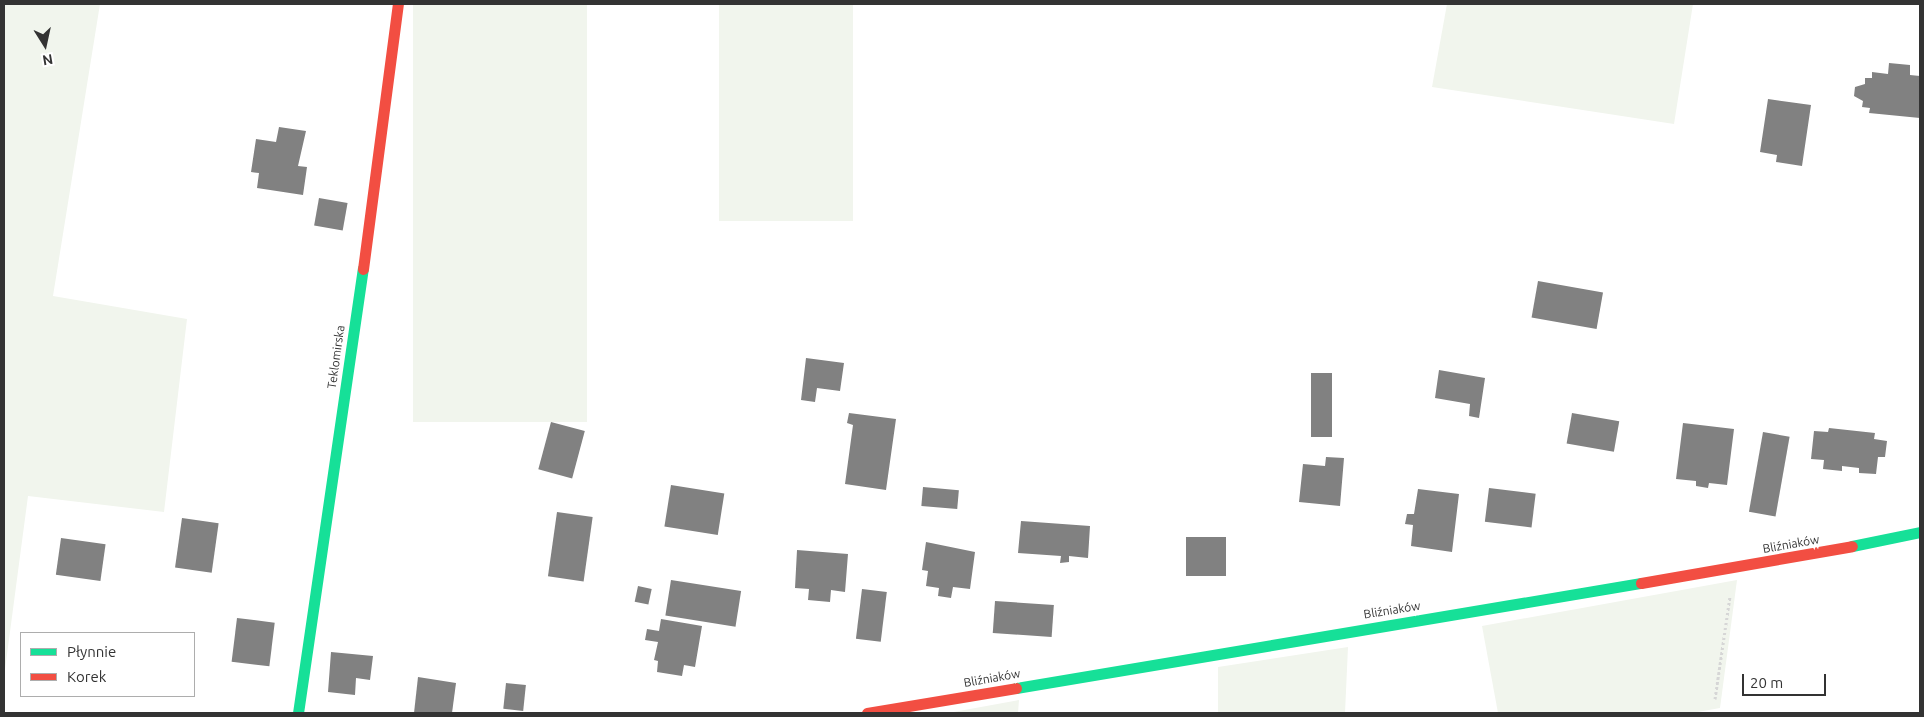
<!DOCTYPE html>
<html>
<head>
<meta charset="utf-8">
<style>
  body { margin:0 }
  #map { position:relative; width:1924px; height:717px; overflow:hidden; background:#fff; font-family:Ubuntu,sans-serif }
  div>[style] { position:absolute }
  .green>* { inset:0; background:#f1f5ed; transform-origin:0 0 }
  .building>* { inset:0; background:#818181; transform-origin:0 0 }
  .path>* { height:3px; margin-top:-1.5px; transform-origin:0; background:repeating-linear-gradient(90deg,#d6d6d6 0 2.5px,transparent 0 5px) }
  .fast>* { height:11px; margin:-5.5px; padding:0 5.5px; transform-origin:5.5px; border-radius:5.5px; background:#16e098 }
  .jam>* { height:11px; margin:-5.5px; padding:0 5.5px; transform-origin:5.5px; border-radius:5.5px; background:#f24e42 }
  span { translate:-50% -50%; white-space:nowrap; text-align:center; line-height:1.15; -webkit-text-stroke:5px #fff; paint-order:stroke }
  .street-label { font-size:12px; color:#333 }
  .frame { position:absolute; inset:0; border:5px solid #333; pointer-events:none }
  .legend { position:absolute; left:20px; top:632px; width:175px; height:65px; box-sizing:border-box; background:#fff; border:1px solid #adadad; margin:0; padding:6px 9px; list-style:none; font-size:15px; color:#333 }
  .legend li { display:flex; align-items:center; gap:10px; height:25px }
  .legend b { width:25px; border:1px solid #adadad }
  .north { position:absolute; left:20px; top:20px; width:50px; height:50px; -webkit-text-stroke:4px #fff; paint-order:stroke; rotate:170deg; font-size:14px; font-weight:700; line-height:20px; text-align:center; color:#333 }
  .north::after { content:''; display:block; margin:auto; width:18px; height:22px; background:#333; clip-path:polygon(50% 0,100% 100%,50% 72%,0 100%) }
  .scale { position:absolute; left:1742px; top:674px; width:84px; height:22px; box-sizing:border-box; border:2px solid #333; border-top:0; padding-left:6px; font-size:15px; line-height:18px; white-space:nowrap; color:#333; -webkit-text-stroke:4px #fff; paint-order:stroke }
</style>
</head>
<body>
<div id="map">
  <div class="green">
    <i style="clip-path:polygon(4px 4px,100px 4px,53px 296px,187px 319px,164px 512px,28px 496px,4px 677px)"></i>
    <i style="left:413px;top:4px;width:174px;height:418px"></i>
    <i style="left:719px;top:4px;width:134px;height:217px"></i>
    <i style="clip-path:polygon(1447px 4px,1693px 4px,1674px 124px,1432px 87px)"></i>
    <i style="clip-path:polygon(1737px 580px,1720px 708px,1692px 713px,1498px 713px,1482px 626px)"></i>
    <i style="clip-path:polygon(1348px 647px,1345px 713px,1218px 713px,1218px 667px)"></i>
    <i style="clip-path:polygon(1019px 700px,1018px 713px,948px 713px)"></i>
  </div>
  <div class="building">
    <i style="clip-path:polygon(1889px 63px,1910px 65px,1910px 75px,1920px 76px,1920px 118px,1869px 113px,1870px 108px,1862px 107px,1863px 101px,1854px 96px,1855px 87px,1865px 84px,1865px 78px,1872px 78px,1872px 72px,1888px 74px)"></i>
    <i style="clip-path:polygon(1768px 99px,1811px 105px,1802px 166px,1776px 162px,1777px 155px,1760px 152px)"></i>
    <i style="clip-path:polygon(279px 127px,306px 131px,298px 166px,307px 167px,303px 195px,257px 188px,259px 173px,251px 172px,256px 139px,276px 142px)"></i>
    <i style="left:319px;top:198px;width:29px;height:28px;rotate:10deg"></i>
    <i style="left:1538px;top:281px;width:66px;height:37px;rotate:10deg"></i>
    <i style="clip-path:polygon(806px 358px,844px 363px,840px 391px,817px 388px,815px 402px,801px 400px)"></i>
    <i style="clip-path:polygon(1439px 370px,1485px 378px,1479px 418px,1469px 416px,1470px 404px,1435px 398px)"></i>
    <i style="left:1311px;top:373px;width:21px;height:64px"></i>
    <i style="clip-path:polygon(849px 413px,896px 419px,886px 490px,845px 484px,853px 425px,847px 423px)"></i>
    <i style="left:1572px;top:413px;width:48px;height:31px;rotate:10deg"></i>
    <i style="left:551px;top:422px;width:35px;height:49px;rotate:15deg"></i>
    <i style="clip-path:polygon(1683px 423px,1734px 429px,1727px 485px,1709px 483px,1708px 488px,1696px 486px,1696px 481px,1676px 479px)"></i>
    <i style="clip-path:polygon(1829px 428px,1875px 433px,1874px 439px,1887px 441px,1885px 457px,1878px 457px,1876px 474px,1859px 473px,1859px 468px,1842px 466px,1842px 471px,1823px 469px,1824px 460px,1811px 459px,1814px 431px,1828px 432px)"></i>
    <i style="left:1763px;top:432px;width:27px;height:81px;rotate:10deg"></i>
    <i style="clip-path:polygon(1326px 457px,1344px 458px,1340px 506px,1299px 502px,1303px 464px,1325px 466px)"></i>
    <i style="left:671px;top:485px;width:54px;height:42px;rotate:9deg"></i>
    <i style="left:923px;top:487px;width:36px;height:19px;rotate:5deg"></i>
    <i style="left:1489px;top:488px;width:47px;height:34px;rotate:7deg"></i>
    <i style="clip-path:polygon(1418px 489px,1459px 494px,1452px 552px,1411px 546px,1413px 525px,1405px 524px,1407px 514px,1414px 514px)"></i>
    <i style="left:557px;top:512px;width:36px;height:65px;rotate:8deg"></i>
    <i style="left:182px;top:518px;width:37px;height:50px;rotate:8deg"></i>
    <i style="clip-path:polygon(1021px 521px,1090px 526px,1088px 558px,1069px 556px,1069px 562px,1060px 563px,1061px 556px,1018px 553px)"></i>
    <i style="left:1186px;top:537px;width:40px;height:39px"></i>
    <i style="left:61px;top:538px;width:45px;height:37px;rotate:8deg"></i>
    <i style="clip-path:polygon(926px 542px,975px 552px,970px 589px,953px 587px,951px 598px,938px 596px,939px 588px,926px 586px,928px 571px,922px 570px)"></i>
    <i style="clip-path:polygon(797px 550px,848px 554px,845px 592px,831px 590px,830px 602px,808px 600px,809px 589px,795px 588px)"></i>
    <i style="left:671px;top:580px;width:71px;height:36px;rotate:9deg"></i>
    <i style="left:638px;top:586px;width:14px;height:16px;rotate:12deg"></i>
    <i style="left:862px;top:589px;width:25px;height:50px;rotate:7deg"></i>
    <i style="left:995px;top:601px;width:59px;height:32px;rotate:4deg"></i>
    <i style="left:237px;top:618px;width:38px;height:44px;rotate:7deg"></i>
    <i style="clip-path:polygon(661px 619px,702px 626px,695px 667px,684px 665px,682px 676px,657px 672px,658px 661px,654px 660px,658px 642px,645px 640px,647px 629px,659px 631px)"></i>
    <i style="clip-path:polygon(331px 652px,373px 656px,370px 680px,356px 678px,355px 695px,328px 692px)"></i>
    <i style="clip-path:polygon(418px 677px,456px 683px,452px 713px,414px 713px)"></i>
    <i style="left:506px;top:683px;width:20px;height:26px;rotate:6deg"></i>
  </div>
  <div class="path">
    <i style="left:1715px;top:699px;width:104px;rotate:-81.7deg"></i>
  </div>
  <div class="fast">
    <i style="left:1852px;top:546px;width:69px;rotate:-11.6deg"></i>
    <i style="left:1016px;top:688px;width:634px;rotate:-9.54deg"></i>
    <i style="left:298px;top:713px;width:449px;rotate:-81.7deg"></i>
  </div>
  <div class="jam">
    <i style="left:363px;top:269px;width:267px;rotate:-82.5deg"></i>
    <i style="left:1641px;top:583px;width:214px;rotate:-9.9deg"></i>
    <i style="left:867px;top:713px;width:151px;rotate:-9.5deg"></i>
  </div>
  <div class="street-label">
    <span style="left:336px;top:357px;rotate:-82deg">Teklomirska</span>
    <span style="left:1791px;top:544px;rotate:-10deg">Bliźniaków</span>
    <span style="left:1392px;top:610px;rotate:-9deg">Bliźniaków</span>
    <span style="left:992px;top:678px;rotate:-10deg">Bliźniaków</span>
  </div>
  <div class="frame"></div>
  <ul class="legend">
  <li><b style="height:6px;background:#16e098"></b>Płynnie</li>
  <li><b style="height:6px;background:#f24e42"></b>Korek</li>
  </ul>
  <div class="north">N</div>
  <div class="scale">20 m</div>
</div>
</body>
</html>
